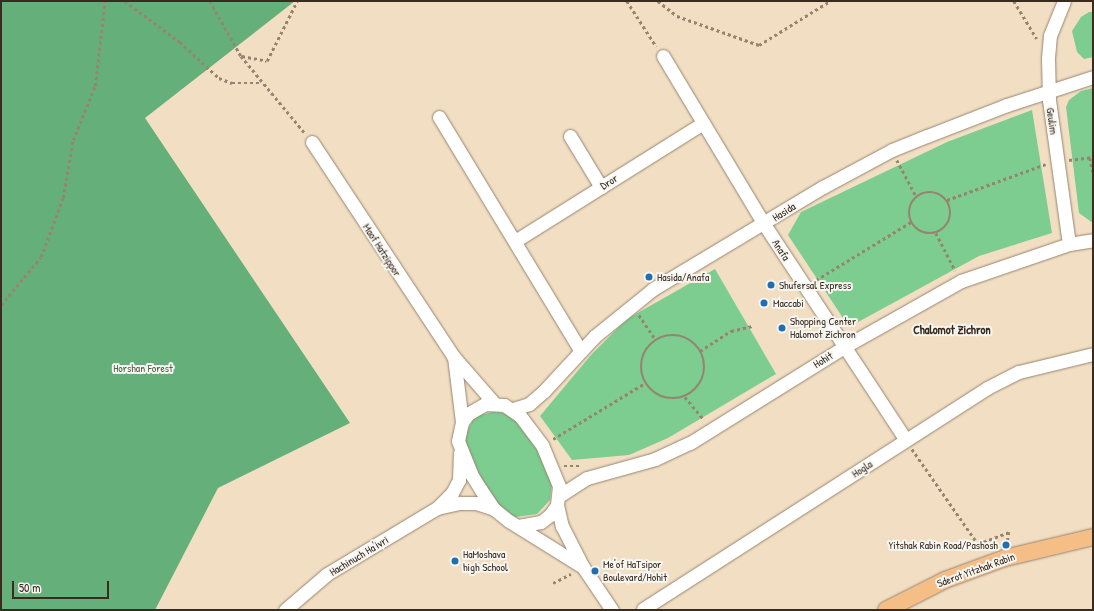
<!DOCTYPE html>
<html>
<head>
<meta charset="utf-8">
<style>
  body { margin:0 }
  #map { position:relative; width:1094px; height:611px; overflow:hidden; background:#f2dfc3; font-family:"Patrick Hand",sans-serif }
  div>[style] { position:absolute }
  .green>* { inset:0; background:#7ccd8f }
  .forest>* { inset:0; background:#65b07a }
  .path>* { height:2.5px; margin-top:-1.25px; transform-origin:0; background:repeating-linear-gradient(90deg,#968470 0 3px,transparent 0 6px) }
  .path>.ring { margin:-1.25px; padding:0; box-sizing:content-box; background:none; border:2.5px solid #968470; border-radius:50% }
  .roads { filter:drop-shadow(0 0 1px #968470) drop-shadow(0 0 1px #968470) }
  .minor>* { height:13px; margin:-6.5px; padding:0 6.5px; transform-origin:6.5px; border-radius:6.5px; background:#fff }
  .major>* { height:16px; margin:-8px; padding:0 8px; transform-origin:8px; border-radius:8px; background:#f6be87 }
  .dots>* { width:11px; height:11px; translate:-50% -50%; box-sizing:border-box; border:2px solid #f6f6f2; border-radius:50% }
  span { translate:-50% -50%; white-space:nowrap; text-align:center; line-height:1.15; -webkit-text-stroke:4px #f6f6f2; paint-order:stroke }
  .street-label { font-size:11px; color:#3b2a1e }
  .poi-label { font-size:11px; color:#3b2a1e }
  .left { translate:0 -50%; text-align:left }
  .right { translate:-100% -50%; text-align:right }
  .park-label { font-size:11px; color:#4e5b40 }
  .neighbourhood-label { font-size:12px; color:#3b2a1e; font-weight:700 }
  .frame { position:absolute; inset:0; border:2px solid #3b2a1e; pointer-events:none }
  .scale { position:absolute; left:12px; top:581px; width:97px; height:18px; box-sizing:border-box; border:2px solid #3b2a1e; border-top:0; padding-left:5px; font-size:12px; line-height:14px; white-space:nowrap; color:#3b2a1e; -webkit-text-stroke:3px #f6f6f2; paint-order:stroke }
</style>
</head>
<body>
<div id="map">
  <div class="green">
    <i style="clip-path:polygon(1089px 12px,1093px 12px,1093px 57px,1084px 59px,1077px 52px,1072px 31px,1081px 17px)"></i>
    <i style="clip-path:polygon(1093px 88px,1093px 223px,1079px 213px,1066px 107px,1069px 100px,1081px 91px)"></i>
    <i style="clip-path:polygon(1032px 110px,1052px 233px,979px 256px,849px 327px,788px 235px,801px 212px,947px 142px)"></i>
    <i style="clip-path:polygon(715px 269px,776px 374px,668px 438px,629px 455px,572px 460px,540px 416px,591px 355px,627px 319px)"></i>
    <i style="clip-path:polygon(496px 411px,512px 416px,539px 452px,552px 483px,550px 500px,537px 514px,516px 517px,507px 514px,496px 503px,476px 473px,465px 444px,465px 435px,473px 420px,480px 415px)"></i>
  </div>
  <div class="forest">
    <i style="clip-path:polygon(1px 1px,295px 1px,145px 118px,350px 423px,218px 488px,155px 610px,1px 610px)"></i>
  </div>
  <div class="path">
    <i style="left:125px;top:1px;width:69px;rotate:36.7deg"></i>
    <i style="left:180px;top:42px;width:53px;rotate:42.7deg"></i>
    <i style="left:219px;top:78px;width:14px;rotate:21deg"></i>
    <i style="left:232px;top:83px;width:29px"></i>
    <i style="left:210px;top:1px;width:63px;rotate:60.6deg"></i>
    <i style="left:241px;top:56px;width:100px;rotate:50.3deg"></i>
    <i style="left:627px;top:1px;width:54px;rotate:57.2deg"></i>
    <i style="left:658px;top:1px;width:24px;rotate:38deg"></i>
    <i style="left:677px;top:16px;width:87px;rotate:19.5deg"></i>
    <i style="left:759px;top:45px;width:84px;rotate:-31.8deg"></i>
    <i style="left:1014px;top:1px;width:44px;rotate:58.8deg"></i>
    <i style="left:242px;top:56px;width:25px;rotate:11deg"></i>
    <i style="left:267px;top:61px;width:67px;rotate:-63.4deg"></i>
    <i style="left:1090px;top:158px;width:14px;rotate:78deg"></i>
    <i style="left:897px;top:160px;width:41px;rotate:62.2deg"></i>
    <i style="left:1069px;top:160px;width:24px;rotate:-7deg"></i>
    <i class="ring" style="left:909px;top:192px;width:39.5px;height:39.5px"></i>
    <i style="left:947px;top:200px;width:105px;rotate:-20deg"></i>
    <i style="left:936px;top:233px;width:42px;rotate:62.8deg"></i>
    <i style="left:816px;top:280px;width:111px;rotate:-31.4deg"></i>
    <i style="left:1px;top:305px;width:62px;rotate:-50.2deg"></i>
    <i style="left:41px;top:257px;width:63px;rotate:-69.6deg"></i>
    <i style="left:63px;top:198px;width:59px;rotate:-80.2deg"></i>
    <i style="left:73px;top:140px;width:58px;rotate:-67.8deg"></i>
    <i style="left:95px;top:86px;width:86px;rotate:-83.3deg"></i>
    <i style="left:639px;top:315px;width:30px;rotate:56deg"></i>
    <i class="ring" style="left:641px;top:335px;width:61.5px;height:61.5px"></i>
    <i style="left:700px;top:351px;width:37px;rotate:-33deg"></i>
    <i style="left:731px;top:331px;width:23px;rotate:-13deg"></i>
    <i style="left:685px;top:397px;width:30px;rotate:50deg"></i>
    <i style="left:553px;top:439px;width:108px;rotate:-31.3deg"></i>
    <i style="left:912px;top:449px;width:116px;rotate:55.2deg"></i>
    <i style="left:978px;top:544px;width:33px;rotate:-21deg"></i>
    <i style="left:1009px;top:532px;width:12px;rotate:99deg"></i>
    <i style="left:564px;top:466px;width:16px"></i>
    <i style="left:553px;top:583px;width:20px;rotate:-27deg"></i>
  </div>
  <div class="roads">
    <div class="minor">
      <i style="left:1064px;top:1px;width:37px;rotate:112deg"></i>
      <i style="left:1050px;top:35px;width:23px;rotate:95deg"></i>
      <i style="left:1048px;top:58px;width:42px;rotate:88.6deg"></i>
      <i style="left:1049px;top:100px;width:145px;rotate:82.1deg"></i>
      <i style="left:663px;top:56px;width:196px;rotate:59deg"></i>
      <i style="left:764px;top:224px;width:258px;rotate:56.7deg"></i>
      <i style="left:439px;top:117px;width:272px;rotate:58.8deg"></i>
      <i style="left:570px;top:136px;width:60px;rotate:58.7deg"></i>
      <i style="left:312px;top:142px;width:256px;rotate:56.6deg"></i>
      <i style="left:453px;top:356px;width:62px;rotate:48.9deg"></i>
      <i style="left:515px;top:241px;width:222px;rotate:-32.1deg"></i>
      <i style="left:454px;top:357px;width:65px;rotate:83deg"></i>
      <i style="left:513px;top:409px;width:17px;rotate:-17deg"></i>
      <i style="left:529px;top:404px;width:20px;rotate:-41deg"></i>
      <i style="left:544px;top:391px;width:75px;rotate:-47.2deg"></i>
      <i style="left:595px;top:336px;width:75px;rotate:-39deg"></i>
      <i style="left:653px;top:289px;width:198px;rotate:-31deg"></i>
      <i style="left:823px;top:187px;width:78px;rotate:-28.2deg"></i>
      <i style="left:892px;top:150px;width:38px;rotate:-22deg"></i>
      <i style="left:927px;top:136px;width:86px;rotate:-21.2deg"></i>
      <i style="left:1007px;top:105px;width:90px;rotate:-18deg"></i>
      <i style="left:559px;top:496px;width:33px;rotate:-33deg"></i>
      <i style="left:587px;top:478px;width:71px;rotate:-15.6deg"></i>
      <i style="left:655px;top:459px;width:38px;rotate:-25deg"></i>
      <i style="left:690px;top:443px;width:181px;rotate:-31.9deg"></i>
      <i style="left:844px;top:347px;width:134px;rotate:-29.4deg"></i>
      <i style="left:961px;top:281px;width:114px;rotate:-18.9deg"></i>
      <i style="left:1069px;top:244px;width:24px;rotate:-9deg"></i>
      <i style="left:557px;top:505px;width:22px;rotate:77deg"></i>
      <i style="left:562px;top:526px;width:46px;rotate:62.9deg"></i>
      <i style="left:583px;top:567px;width:52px;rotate:56deg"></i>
      <i style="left:437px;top:508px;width:23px;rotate:-13deg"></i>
      <i style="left:459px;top:503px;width:17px"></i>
      <i style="left:476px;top:503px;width:19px;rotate:18deg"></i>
      <i style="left:518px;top:526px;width:23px;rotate:-10deg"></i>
      <i style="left:541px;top:522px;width:11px;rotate:-38deg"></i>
      <i style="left:550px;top:515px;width:12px;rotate:-55deg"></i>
      <i style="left:557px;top:505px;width:19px;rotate:-84deg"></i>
      <i style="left:559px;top:486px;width:44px;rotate:-112.5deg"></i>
      <i style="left:542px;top:445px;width:36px;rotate:-127deg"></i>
      <i style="left:520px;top:416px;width:19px;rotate:-145deg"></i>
      <i style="left:504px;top:405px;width:19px;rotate:-177deg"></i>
      <i style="left:485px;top:404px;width:20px;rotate:150deg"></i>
      <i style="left:468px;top:414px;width:10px;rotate:127deg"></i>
      <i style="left:462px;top:422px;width:19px;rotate:102deg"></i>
      <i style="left:458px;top:441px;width:35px;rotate:68deg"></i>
      <i style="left:471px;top:474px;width:19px;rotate:58deg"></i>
      <i style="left:481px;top:490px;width:23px;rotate:56deg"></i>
      <i style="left:494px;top:509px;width:19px;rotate:39deg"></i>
      <i style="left:509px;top:521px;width:87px;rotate:31.9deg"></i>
      <i style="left:643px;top:609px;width:409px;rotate:-32.7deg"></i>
      <i style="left:987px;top:388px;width:36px;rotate:-27deg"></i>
      <i style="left:1019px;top:372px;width:76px;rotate:-13.7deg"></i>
      <i style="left:285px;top:610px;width:55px;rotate:-40.6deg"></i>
      <i style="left:327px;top:574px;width:128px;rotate:-31deg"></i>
      <i style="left:437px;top:508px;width:21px;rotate:-45deg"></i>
      <i style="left:452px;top:493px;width:15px;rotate:-62deg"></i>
      <i style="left:459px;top:480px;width:27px;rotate:-88deg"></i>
    </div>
    <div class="major">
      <i style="left:886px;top:610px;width:66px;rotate:-27deg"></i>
      <i style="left:945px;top:580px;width:64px;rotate:-20.1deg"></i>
      <i style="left:1005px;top:558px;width:90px;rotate:-13.4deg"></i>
    </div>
  </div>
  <div class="dots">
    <i style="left:649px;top:277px;background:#1f6fb2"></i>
    <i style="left:771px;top:285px;background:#1f6fb2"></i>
    <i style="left:764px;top:303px;background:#1f6fb2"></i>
    <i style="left:782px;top:328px;background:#1f6fb2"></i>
    <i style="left:1006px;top:545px;background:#1f6fb2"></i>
    <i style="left:455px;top:561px;background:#1f6fb2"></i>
    <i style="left:595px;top:571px;background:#1f6fb2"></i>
  </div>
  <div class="street-label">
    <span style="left:1052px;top:121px;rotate:82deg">Geulim</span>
    <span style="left:609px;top:182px;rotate:-32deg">Dror</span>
    <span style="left:784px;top:212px;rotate:-32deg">Hasida</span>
    <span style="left:382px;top:250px;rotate:57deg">Maof Hatzippor</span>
    <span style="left:781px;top:250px;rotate:57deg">Anafa</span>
    <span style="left:823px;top:360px;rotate:-32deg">Hohit</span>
    <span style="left:862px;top:469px;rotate:-33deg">Hogla</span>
    <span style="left:359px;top:556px;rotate:-31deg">Hachinuch Ha'ivri</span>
    <span style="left:976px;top:570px;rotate:-20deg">Sderot Yitzhak Rabin</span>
  </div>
  <div class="poi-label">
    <span class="left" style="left:657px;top:277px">Hasida/Anafa</span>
    <span class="left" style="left:779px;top:285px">Shufersal Express</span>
    <span class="left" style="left:773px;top:303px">Maccabi</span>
    <span class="left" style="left:790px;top:328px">Shopping Center<br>Halomot Zichron</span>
    <span class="right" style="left:998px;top:545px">Yitshak Rabin Road/Pashosh</span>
    <span class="left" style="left:463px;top:561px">HaMoshava<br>high School</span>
    <span class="left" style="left:603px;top:571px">Me'of HaTsipor<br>Boulevard/Hohit</span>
  </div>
  <div class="park-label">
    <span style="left:143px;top:368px">Horshan Forest</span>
  </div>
  <div class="neighbourhood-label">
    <span style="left:952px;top:330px">Chalomot Zichron</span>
  </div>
  <div class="frame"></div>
  <div class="scale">50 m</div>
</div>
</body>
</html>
